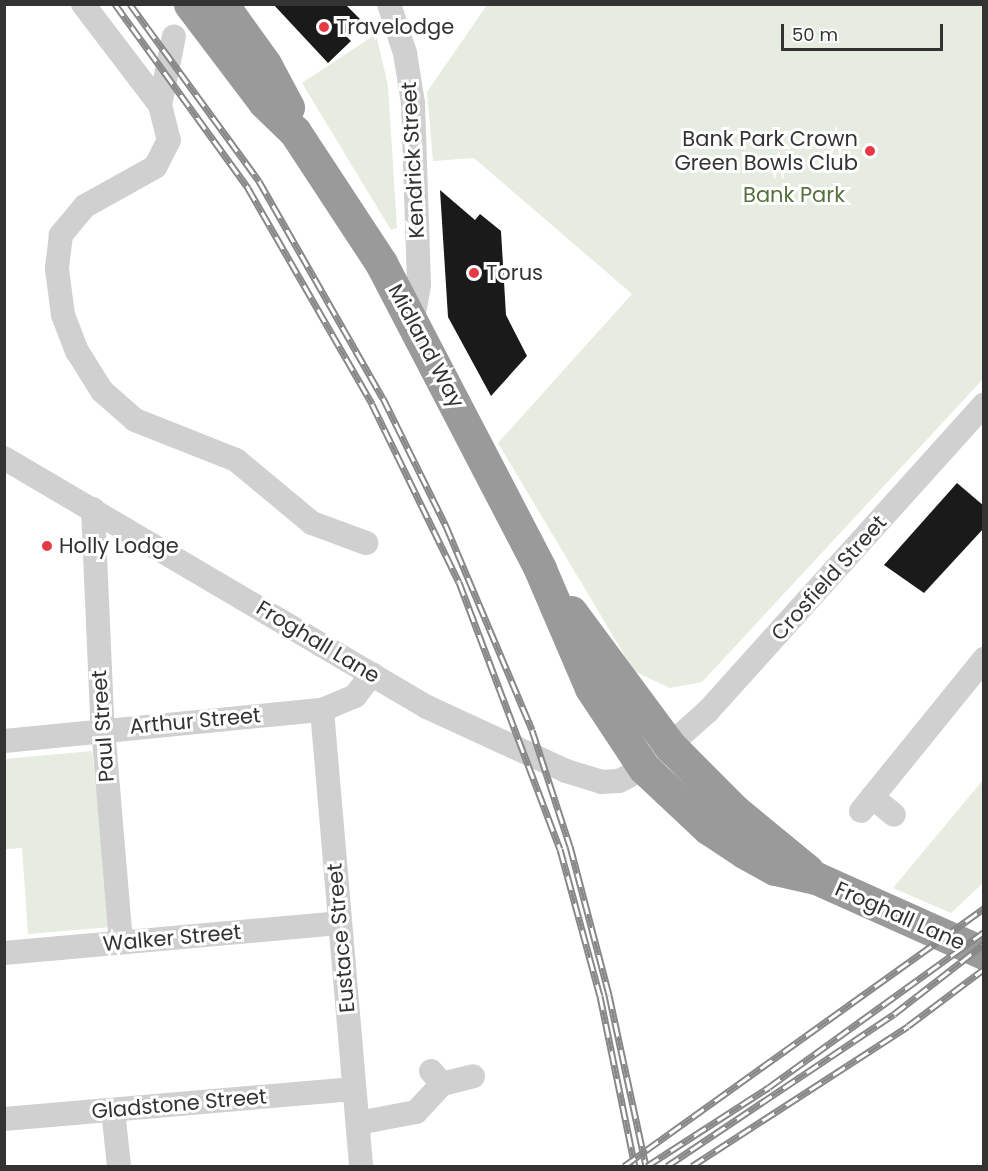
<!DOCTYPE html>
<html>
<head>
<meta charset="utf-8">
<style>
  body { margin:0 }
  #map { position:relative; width:988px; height:1171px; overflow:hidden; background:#fff; font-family:Poppins,sans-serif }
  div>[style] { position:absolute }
  .green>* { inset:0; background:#e6ecdf }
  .building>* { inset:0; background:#1a1a1a }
  .minor>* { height:24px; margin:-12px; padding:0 12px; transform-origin:12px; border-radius:12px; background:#d0d0d0 }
  .highway>* { height:33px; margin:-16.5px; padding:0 16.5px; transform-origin:16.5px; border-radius:16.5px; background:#9a9a9a }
  .rail>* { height:7px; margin-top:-3.5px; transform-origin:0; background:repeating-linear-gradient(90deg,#fff 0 14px,#888 0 28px); box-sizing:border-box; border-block:2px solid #888 }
  .dots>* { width:16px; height:16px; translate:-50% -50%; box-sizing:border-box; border:3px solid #fff; border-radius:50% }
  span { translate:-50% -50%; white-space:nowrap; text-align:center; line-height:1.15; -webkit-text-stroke:6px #fff; paint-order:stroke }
  .poi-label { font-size:21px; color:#333 }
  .left { translate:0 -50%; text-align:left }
  .right { translate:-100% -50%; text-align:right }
  .street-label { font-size:21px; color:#333 }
  .park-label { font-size:21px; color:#56703f }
  .frame { position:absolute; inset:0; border:6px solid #333; pointer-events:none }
  .scale { position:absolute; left:781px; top:24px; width:162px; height:27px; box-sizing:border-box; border:3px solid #333; border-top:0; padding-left:8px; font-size:18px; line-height:21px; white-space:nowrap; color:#333; -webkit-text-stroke:4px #fff; paint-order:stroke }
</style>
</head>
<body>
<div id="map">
  <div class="green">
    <i style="clip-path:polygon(487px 5px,983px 5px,983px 379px,702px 682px,670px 688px,634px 671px,498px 443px,632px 294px,474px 158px,433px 161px,427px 92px)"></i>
    <i style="clip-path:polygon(376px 34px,388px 86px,397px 228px,391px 230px,302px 83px)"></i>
    <i style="clip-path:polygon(92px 751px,112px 927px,28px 934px,22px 848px,5px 849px,5px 759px)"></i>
    <i style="clip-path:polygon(983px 780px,983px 883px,951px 913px,893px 888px)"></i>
  </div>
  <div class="building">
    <i style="clip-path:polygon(273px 4px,345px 4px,360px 19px,344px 34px,351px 41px,328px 63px)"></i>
    <i style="clip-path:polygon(440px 190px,475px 220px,480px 214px,501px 231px,506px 315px,527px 356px,491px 396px,448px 317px)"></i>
    <i style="clip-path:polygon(957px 483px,984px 506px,984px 528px,924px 593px,884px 565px)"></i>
  </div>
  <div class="minor">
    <i style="left:83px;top:4px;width:127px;rotate:52.7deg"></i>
    <i style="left:160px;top:105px;width:36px;rotate:76deg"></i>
    <i style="left:169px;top:140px;width:30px;rotate:117deg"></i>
    <i style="left:155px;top:167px;width:80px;rotate:150.9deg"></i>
    <i style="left:85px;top:206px;width:38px;rotate:130deg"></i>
    <i style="left:61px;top:235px;width:34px;rotate:97deg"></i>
    <i style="left:57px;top:269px;width:46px;rotate:82.6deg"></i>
    <i style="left:63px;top:315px;width:39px;rotate:69deg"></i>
    <i style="left:77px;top:351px;width:47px;rotate:58deg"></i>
    <i style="left:102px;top:391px;width:44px;rotate:41.3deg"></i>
    <i style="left:135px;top:420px;width:109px;rotate:21.6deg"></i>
    <i style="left:236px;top:460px;width:99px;rotate:39.7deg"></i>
    <i style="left:312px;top:523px;width:58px;rotate:20.3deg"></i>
    <i style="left:389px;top:4px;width:52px;rotate:71.9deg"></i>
    <i style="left:405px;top:53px;width:51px;rotate:80.9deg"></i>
    <i style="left:413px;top:103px;width:182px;rotate:88.1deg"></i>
    <i style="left:419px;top:285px;width:34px;rotate:100deg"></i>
    <i style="left:160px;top:105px;width:70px;rotate:-78.5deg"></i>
    <i style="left:4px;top:458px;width:491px;rotate:30.5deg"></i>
    <i style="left:427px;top:707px;width:153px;rotate:24.7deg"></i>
    <i style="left:566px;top:771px;width:37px;rotate:17deg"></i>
    <i style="left:601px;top:782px;width:18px;rotate:-3deg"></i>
    <i style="left:619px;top:781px;width:28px;rotate:-27deg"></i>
    <i style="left:644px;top:768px;width:86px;rotate:-41.7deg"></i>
    <i style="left:708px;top:711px;width:412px;rotate:-48deg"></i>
    <i style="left:93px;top:509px;width:207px;rotate:87.5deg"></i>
    <i style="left:102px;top:716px;width:227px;rotate:85.2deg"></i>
    <i style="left:322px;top:710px;width:458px;rotate:85.1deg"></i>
    <i style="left:4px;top:741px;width:320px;rotate:-5.6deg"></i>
    <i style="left:322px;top:710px;width:36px;rotate:-23deg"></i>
    <i style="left:355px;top:696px;width:28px;rotate:-52deg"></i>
    <i style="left:872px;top:797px;width:28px;rotate:39deg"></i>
    <i style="left:861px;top:811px;width:196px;rotate:-51deg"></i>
    <i style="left:4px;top:953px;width:336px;rotate:-5.1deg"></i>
    <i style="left:431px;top:1071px;width:17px;rotate:50deg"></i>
    <i style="left:442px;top:1084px;width:32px;rotate:-14deg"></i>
    <i style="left:113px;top:1110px;width:56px;rotate:83.9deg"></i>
    <i style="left:4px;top:1119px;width:351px;rotate:-4.9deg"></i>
    <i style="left:358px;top:1123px;width:59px;rotate:-10.7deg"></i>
    <i style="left:416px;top:1112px;width:38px;rotate:-47deg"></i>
  </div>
  <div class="highway">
    <i style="left:190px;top:4px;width:123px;rotate:52.9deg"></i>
    <i style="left:264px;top:102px;width:43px;rotate:44.1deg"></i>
    <i style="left:295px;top:132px;width:157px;rotate:56.7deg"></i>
    <i style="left:381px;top:263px;width:345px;rotate:62.5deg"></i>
    <i style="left:540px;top:569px;width:129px;rotate:66.8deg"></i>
    <i style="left:591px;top:688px;width:96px;rotate:56.5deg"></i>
    <i style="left:644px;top:768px;width:88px;rotate:43.2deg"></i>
    <i style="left:708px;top:828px;width:43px;rotate:33.7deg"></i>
    <i style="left:744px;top:852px;width:35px;rotate:29deg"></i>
    <i style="left:775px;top:869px;width:42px;rotate:12.4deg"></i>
    <i style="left:816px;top:878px;width:184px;rotate:24.1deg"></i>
    <i style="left:222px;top:4px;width:74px;rotate:54.4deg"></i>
    <i style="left:265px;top:64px;width:49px;rotate:61.9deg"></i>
    <i style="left:571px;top:612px;width:167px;rotate:53.5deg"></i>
    <i style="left:670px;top:746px;width:92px;rotate:45deg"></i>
    <i style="left:735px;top:811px;width:94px;rotate:39.4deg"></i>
  </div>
  <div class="rail">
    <i style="left:115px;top:4px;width:227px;rotate:54.1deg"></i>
    <i style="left:248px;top:188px;width:249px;rotate:60.1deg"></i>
    <i style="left:372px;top:404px;width:198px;rotate:64deg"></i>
    <i style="left:459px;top:582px;width:285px;rotate:69.3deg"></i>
    <i style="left:560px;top:849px;width:152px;rotate:74.8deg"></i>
    <i style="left:600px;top:996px;width:174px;rotate:78.4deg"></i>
    <i style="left:130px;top:4px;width:219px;rotate:53.9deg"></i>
    <i style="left:259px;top:181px;width:250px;rotate:60.3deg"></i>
    <i style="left:383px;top:398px;width:143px;rotate:63.8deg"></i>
    <i style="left:446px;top:526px;width:221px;rotate:67.1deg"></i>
    <i style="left:532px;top:730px;width:122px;rotate:71.9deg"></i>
    <i style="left:570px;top:846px;width:154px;rotate:75.3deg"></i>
    <i style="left:609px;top:995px;width:175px;rotate:77.8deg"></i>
    <i style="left:624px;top:1166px;width:443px;rotate:-35.6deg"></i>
    <i style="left:647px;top:1166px;width:145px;rotate:-32.9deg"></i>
    <i style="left:769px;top:1087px;width:265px;rotate:-35.8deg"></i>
    <i style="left:667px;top:1166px;width:273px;rotate:-33.8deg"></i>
    <i style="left:894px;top:1014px;width:114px;rotate:-37.9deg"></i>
    <i style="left:692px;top:1166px;width:257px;rotate:-32.9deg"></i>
    <i style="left:908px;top:1026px;width:95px;rotate:-36.9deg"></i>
  </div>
  <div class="dots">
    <i style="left:324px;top:27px;background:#e63946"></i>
    <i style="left:870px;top:151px;background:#e63946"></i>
    <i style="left:474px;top:273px;background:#e63946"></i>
    <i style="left:47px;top:546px;background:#e63946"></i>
  </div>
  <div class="poi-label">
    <span class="left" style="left:336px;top:27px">Travelodge</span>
    <span class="right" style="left:858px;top:151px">Bank Park Crown<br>Green Bowls Club</span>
    <span class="left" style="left:486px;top:273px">Torus</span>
    <span class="left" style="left:59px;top:546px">Holly Lodge</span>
  </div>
  <div class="street-label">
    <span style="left:413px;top:160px;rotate:-93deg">Kendrick Street</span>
    <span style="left:426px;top:346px;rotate:62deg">Midland Way</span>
    <span style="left:829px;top:578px;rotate:-48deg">Crosfield Street</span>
    <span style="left:318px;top:642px;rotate:31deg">Froghall Lane</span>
    <span style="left:195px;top:721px;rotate:-5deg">Arthur Street</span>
    <span style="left:103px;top:726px;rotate:-94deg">Paul Street</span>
    <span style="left:900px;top:916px;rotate:24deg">Froghall Lane</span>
    <span style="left:172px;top:938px;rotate:-5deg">Walker Street</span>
    <span style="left:341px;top:938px;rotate:-95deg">Eustace Street</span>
    <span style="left:179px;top:1104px;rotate:-5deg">Gladstone Street</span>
  </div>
  <div class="park-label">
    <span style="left:794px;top:195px">Bank Park</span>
  </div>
  <div class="frame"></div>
  <div class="scale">50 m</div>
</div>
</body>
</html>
